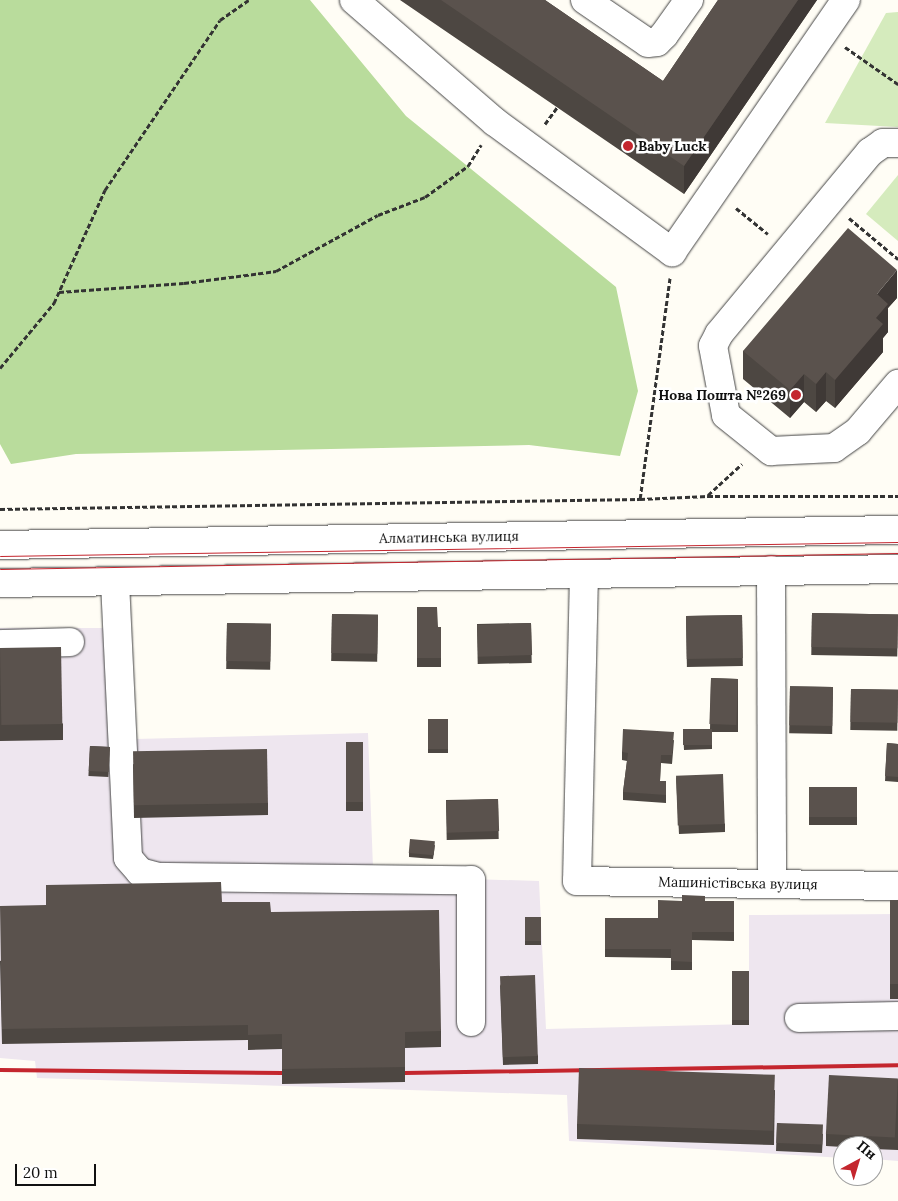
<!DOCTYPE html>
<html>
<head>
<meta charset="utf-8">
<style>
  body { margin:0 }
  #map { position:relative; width:898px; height:1201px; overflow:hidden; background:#fffdf5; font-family:Lora,serif }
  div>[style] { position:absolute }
  .industrial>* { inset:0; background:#eee6ef }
  .green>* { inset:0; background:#d5ebbd }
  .forest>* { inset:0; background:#b9dc9c }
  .path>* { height:3px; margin-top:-1.5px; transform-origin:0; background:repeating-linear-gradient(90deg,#333 0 5px,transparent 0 7.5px) }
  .roads { filter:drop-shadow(0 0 1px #444) drop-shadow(0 0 1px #444) }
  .minor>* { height:28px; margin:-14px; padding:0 14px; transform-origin:14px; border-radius:14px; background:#fff }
  .tram>* { height:1px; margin:-0.5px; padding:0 0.5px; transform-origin:0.5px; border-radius:0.5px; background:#c4262e }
  .rail>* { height:4px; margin:-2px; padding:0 2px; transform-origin:2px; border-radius:2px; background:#c4262e }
  .wall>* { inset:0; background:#4d4742; transform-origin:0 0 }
  .shaded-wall>* { inset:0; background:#3f3936 }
  .building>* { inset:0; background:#5a524d; transform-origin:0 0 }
  .dots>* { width:14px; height:14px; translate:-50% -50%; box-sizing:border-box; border:2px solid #fff; border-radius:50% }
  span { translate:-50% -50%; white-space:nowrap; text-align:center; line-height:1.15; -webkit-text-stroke:5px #fff; paint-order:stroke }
  .poi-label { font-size:14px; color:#111; font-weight:700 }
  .left { translate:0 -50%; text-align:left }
  .right { translate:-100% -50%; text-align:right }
  .street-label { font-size:14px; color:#111 }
  .north { position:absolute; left:833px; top:1136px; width:50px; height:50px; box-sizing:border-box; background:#fff; border:1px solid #a0a0a0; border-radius:50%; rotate:39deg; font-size:14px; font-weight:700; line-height:20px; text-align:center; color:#111 }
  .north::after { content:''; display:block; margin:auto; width:18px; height:22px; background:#c4262e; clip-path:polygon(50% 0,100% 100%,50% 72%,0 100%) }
  .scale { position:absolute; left:15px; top:1164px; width:81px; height:22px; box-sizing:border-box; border:2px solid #111; border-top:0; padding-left:6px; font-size:15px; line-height:18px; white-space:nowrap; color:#111; -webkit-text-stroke:4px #fff; paint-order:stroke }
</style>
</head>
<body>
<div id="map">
  <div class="industrial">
    <i style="clip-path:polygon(0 628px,103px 628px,110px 750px,135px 739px,368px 733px,373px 868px,437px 878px,539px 881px,546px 1029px,749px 1024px,749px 915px,898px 914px,898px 1161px,873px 1159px,873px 1146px,843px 1146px,843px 1158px,569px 1141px,567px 1095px,37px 1078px,35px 1061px,0 1058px)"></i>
  </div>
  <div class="green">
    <i style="clip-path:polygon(898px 12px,898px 127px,825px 123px,886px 13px)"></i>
    <i style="clip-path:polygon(898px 175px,898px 241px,866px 214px)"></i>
  </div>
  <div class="forest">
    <i style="clip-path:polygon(0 0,310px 0,406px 116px,616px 287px,638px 391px,620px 456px,529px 445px,76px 454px,11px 464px,0 444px)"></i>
  </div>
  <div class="path">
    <i style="left:845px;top:47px;width:65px;rotate:34.9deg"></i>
    <i style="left:545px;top:124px;width:24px;rotate:-54deg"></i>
    <i style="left:736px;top:208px;width:41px;rotate:39.1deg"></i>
    <i style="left:849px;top:218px;width:64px;rotate:39.9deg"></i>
    <i style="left:670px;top:278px;width:223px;rotate:97.7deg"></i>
    <i style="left:640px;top:499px;width:68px;rotate:-2.5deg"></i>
    <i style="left:708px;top:496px;width:190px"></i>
    <i style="left:59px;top:292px;width:125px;rotate:-4.1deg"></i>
    <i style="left:184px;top:283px;width:93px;rotate:-7.4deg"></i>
    <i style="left:276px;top:271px;width:116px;rotate:-28.8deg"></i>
    <i style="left:378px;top:215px;width:50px;rotate:-21deg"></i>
    <i style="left:425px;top:197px;width:53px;rotate:-35.8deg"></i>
    <i style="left:468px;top:166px;width:25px;rotate:-58deg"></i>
    <i style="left:0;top:368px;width:85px;rotate:-50.3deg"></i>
    <i style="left:54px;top:303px;width:124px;rotate:-65.7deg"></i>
    <i style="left:105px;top:190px;width:205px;rotate:-55.9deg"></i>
    <i style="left:220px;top:20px;width:35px;rotate:-35deg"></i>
    <i style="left:708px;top:495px;width:46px;rotate:-42.4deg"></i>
    <i style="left:0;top:509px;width:640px;rotate:-0.9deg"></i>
  </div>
  <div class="roads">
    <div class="minor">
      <i style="left:354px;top:0;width:186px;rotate:40.9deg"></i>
      <i style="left:495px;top:122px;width:220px;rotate:36.3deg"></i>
      <i style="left:672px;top:252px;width:306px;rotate:-55.4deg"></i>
      <i style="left:585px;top:0;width:76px;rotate:34.3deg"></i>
      <i style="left:648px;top:43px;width:9px;rotate:-6deg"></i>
      <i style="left:657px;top:42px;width:10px;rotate:-45deg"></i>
      <i style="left:664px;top:35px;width:43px;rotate:-54.5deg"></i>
      <i style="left:898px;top:143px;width:15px;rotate:180deg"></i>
      <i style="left:883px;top:143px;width:16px;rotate:145deg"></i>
      <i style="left:870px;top:152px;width:236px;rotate:129.7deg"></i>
      <i style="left:719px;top:334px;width:13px;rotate:117deg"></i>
      <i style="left:713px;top:346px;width:70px;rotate:79.3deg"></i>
      <i style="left:726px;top:415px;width:58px;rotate:38.7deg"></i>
      <i style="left:771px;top:451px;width:63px;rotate:-2.7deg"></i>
      <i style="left:834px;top:448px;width:29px;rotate:-35deg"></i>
      <i style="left:858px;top:431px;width:62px;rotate:-49.6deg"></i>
      <i style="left:0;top:545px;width:898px;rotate:-0.96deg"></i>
      <i style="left:771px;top:570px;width:314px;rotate:89.8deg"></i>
      <i style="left:584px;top:574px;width:307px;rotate:91.3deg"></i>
      <i style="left:577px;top:881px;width:321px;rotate:0.9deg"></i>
      <i style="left:115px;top:582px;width:276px;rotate:87.3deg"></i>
      <i style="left:128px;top:858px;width:18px;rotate:49deg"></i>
      <i style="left:140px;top:872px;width:20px;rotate:15deg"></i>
      <i style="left:159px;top:877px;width:312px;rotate:0.6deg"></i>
      <i style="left:471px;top:880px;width:142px;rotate:90deg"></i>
      <i style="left:0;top:583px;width:898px;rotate:-0.89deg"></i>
      <i style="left:0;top:644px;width:70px;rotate:-1.6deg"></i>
      <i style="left:799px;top:1018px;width:99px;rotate:-1.2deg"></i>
    </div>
  </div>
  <div class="tram">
    <i style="left:0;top:556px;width:898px;rotate:-0.89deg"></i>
    <i style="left:0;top:569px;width:898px;rotate:-1.02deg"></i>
  </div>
  <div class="rail">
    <i style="left:0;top:1070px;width:282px;rotate:0.6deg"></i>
    <i style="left:405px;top:1073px;width:493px;rotate:-0.9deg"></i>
  </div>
  <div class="wall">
    <i style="clip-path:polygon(400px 0,545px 0,663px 81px,718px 0,817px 0,684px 194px)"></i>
    <i style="clip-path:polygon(897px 298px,888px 308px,888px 332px,883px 338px,883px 352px,835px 408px,826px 401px,816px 412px,804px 402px,790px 418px,743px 379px,743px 351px)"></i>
    <i style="clip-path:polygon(417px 607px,438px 627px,441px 627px,441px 667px,417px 667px)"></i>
    <i style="left:812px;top:613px;width:86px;height:42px;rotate:1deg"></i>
    <i style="left:332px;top:614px;width:46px;height:47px;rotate:1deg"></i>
    <i style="left:742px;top:615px;width:51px;height:56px;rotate:89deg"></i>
    <i style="left:227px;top:623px;width:44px;height:46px;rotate:1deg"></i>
    <i style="left:531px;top:623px;width:40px;height:54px;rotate:89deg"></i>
    <i style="clip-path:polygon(0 648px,63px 724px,63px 740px,0 741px)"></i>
    <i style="clip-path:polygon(711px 678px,738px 679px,738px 732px,712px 732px,712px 749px,684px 750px,683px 730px,710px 729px)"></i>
    <i style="left:833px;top:687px;width:47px;height:43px;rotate:91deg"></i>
    <i style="left:851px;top:689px;width:47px;height:41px;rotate:1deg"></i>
    <i style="left:428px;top:719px;width:20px;height:34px"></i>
    <i style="clip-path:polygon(674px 740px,672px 764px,661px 763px,660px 781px,666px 781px,666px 803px,623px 800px,623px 792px,627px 761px,622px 760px,622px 752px)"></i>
    <i style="left:346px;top:742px;width:17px;height:69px"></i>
    <i style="clip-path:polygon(887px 743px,898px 744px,898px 782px,885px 781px)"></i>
    <i style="left:90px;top:746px;width:20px;height:30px;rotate:3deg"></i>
    <i style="clip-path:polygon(133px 764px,268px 803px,268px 815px,134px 818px)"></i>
    <i style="clip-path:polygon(676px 777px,725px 824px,725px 832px,679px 834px)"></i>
    <i style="left:809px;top:787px;width:48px;height:38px"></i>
    <i style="left:498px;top:799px;width:40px;height:52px;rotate:89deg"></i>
    <i style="clip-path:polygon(435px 845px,433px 859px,409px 857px,409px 853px)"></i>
    <i style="left:890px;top:900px;width:8px;height:99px"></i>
    <i style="clip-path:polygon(705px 901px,734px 901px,734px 941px,692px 940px,692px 970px,671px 970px,671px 958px,605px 957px,605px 918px,658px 918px)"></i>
    <i style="clip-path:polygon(222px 902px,271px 912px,441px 1031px,441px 1047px,405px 1048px,405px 1082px,282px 1084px,282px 1049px,248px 1050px,248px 1040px,2px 1044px,0 961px)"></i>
    <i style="left:525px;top:917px;width:16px;height:28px"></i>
    <i style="left:732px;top:971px;width:17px;height:54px"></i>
    <i style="clip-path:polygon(500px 984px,538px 1056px,538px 1064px,503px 1065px)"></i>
    <i style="clip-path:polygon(898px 1079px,898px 1150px,873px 1149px,873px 1146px,843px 1146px,843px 1147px,826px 1146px,826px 1134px)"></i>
    <i style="clip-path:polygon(775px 1090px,774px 1145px,577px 1139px,577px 1124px)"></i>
    <i style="clip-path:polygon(777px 1123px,823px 1134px,822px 1153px,776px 1151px)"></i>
  </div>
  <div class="shaded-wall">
    <i style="clip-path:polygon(798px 0,817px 0,684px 194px,684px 166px)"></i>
    <i style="clip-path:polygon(897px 270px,897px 298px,888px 308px,888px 332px,883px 338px,883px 352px,835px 408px,835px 380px,877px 294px)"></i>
    <i style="clip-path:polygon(826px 372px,826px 401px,816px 412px,816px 384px)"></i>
    <i style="clip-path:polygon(804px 374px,804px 402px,790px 418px,790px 390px)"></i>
  </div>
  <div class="building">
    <i style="clip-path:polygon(441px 0,545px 0,663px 81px,718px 0,798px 0,684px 166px)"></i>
    <i style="clip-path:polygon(848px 228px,897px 270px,877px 294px,888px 304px,876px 318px,883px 324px,835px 380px,826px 372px,816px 384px,804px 374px,790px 390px,743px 351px)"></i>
    <i style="clip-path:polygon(417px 607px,437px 607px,438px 627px,441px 627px,441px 658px,417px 658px)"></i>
    <i style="left:812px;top:613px;width:86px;height:34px;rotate:1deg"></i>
    <i style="left:332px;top:614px;width:46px;height:39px;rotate:1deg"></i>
    <i style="left:742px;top:615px;width:43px;height:56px;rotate:89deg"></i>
    <i style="left:227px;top:623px;width:44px;height:38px;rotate:1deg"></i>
    <i style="left:531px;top:623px;width:32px;height:54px;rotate:88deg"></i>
    <i style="left:61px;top:647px;width:77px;height:61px;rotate:89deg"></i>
    <i style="left:711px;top:678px;width:27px;height:46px;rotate:2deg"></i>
    <i style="left:833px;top:687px;width:39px;height:43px;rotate:91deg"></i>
    <i style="left:851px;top:689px;width:47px;height:33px;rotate:1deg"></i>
    <i style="left:428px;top:719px;width:20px;height:30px"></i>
    <i style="clip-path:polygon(623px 729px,674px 732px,672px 755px,661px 755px,660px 781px,666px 781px,666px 795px,623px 792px,628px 753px,622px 752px)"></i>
    <i style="left:712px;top:729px;width:16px;height:29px;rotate:90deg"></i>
    <i style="left:346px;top:742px;width:17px;height:60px"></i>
    <i style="clip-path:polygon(887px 743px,898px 744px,898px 777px,885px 776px)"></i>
    <i style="left:90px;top:746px;width:20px;height:25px;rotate:3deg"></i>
    <i style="left:267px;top:749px;width:54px;height:134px;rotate:89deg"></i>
    <i style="left:723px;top:774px;width:50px;height:47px;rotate:88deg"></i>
    <i style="left:809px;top:787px;width:48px;height:30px"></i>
    <i style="left:498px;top:799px;width:32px;height:52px;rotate:88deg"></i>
    <i style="left:410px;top:839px;width:25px;height:14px;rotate:5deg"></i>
    <i style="clip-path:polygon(221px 882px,222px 902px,270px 902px,271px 912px,439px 910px,441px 1031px,405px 1032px,405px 1067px,282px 1069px,282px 1034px,248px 1035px,248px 1025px,2px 1029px,0 906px,46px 905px,46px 885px)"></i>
    <i style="clip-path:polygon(682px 895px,705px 896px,705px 901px,734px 901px,734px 932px,692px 932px,692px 962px,671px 961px,671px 949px,605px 949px,605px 918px,658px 918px,658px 900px,682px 901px)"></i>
    <i style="left:890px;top:900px;width:8px;height:84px"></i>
    <i style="left:525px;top:917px;width:16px;height:24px"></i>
    <i style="left:732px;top:971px;width:17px;height:49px"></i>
    <i style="left:535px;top:975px;width:81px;height:35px;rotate:88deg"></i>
    <i style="left:579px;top:1068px;width:196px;height:56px;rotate:2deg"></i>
    <i style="left:829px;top:1075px;width:69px;height:59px;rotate:3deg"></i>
    <i style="left:777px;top:1123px;width:46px;height:20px;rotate:2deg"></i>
  </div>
  <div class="dots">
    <i style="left:628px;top:146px;background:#c4262e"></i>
    <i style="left:796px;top:395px;background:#c4262e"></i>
  </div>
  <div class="poi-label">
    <span class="left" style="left:638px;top:146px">Baby Luck</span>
    <span class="right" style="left:786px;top:395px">Нова Пошта №269</span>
  </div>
  <div class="street-label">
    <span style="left:449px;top:537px;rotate:-1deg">Алматинська вулиця</span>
    <span style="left:738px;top:883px;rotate:1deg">Машиністівська вулиця</span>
  </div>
  <div class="north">Пн</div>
  <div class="scale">20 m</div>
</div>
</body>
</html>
